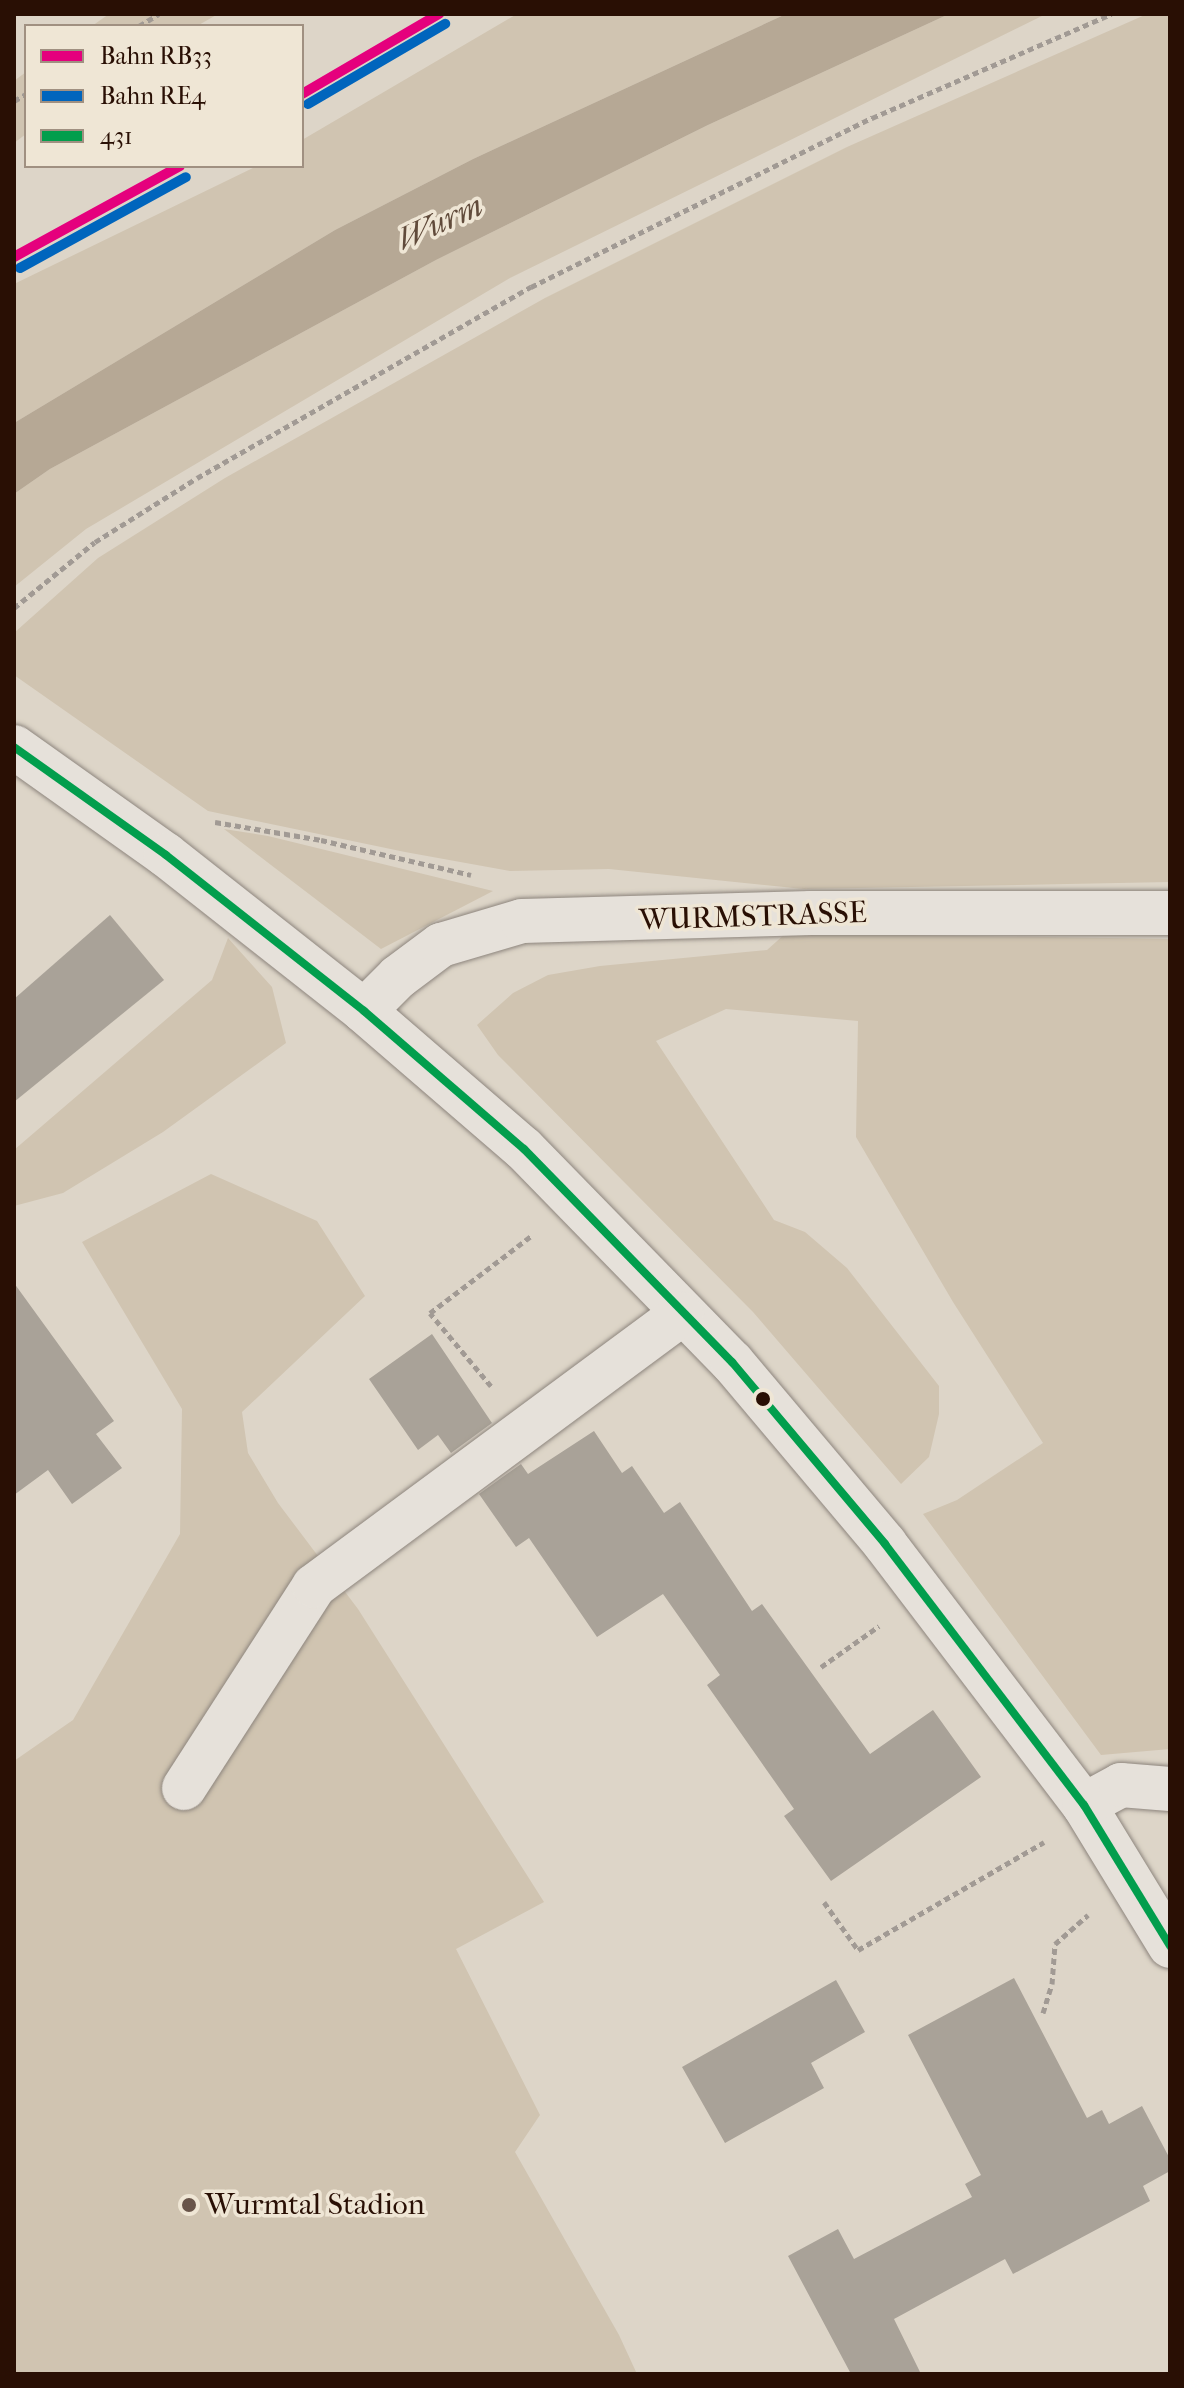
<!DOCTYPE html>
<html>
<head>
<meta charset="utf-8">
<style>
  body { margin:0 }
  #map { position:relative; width:1184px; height:2388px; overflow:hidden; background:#ddd5c8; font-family:"IM FELL French Canon",serif }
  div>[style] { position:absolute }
  .green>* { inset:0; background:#d0c4b1 }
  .water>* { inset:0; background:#b6a895 }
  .building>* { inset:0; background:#a9a298 }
  .path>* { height:5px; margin-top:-2.5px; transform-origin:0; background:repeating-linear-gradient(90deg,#a19a94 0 6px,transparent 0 10px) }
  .roads { filter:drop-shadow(0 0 2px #8d857d) drop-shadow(0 0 2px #8d857d) }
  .minor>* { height:44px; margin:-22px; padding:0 22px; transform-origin:22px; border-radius:22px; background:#e6e1da }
  .bus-1>* { height:8px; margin:-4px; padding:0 4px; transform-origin:4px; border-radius:4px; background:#029e4d }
  .rail-1>* { height:10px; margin:-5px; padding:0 5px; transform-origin:5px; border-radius:5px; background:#e5007d }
  .rail-2>* { height:10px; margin:-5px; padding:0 5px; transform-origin:5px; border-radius:5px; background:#0065bd }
  .dots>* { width:22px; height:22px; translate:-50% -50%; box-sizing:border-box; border:4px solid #efe6d5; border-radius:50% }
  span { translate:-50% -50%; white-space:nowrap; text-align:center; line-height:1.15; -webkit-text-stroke:7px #efe6d5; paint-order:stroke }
  .street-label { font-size:30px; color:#290f04 }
  .poi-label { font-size:30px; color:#290f04 }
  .left { translate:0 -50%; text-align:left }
  .water-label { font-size:32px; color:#614b3b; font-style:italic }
  .frame { position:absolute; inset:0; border:16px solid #290f04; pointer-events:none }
  .legend { position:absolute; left:24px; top:24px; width:280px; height:144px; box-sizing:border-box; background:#efe6d5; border:2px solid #a09081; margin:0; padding:10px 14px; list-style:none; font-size:24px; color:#290f04 }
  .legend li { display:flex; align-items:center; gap:16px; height:40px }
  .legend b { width:40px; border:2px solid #a09081 }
</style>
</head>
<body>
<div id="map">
  <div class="green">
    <i style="clip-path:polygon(109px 14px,218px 14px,197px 26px,92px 26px)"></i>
    <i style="clip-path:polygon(517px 14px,786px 14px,473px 159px,335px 230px,14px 423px,14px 284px,257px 166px,302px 166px,302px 140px)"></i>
    <i style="clip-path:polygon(949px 14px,1046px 14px,510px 278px,86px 529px,14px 587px,14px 494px,50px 469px,436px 260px,708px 125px)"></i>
    <i style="clip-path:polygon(1147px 14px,1170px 14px,1170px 882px,804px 889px,609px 869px,510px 871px,405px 852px,208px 811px,14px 675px,14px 633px,98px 558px,225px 478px,545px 298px,847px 147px)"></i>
    <i style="clip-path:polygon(26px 72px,26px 134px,14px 143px,14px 81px)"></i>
    <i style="clip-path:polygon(224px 829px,268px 836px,493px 891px,381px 949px)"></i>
    <i style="clip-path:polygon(786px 933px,1170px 939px,1170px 1749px,1101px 1755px,923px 1514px,957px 1500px,1043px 1443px,953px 1302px,856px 1137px,858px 1021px,726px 1009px,656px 1041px,774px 1220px,805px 1232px,847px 1268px,939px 1386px,939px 1414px,929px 1457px,901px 1484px,753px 1312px,498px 1055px,477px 1025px,513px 993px,548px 975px,600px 966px,767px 950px)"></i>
    <i style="clip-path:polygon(228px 938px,272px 987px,286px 1043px,163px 1132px,63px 1193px,14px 1206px,14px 1150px,212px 980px)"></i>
    <i style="clip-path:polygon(211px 1174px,317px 1221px,365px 1296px,242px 1412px,248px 1453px,278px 1503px,358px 1609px,544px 1902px,456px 1949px,540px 2115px,515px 2152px,619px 2335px,637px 2374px,14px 2374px,14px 1761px,73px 1720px,180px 1534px,182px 1409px,82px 1242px)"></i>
  </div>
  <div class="water">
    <i style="clip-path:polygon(786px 14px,949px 14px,708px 125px,436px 260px,50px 469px,14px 494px,14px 423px,335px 230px,473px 159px)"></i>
  </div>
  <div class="building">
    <i style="clip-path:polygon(110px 915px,164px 980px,14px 1102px,14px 999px)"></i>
    <i style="clip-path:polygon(14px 1283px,114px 1421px,96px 1434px,122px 1468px,72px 1504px,48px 1470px,14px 1495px)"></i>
    <i style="clip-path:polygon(432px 1334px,492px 1423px,451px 1453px,438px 1435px,418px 1450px,369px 1379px)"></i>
    <i style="clip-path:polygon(594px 1431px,622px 1473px,632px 1466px,664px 1513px,680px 1502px,752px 1611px,762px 1604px,870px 1754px,933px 1710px,981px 1777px,831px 1881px,784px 1816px,794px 1809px,707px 1685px,720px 1675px,663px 1594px,597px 1637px,529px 1538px,516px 1547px,479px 1494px,521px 1464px,528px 1474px)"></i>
    <i style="clip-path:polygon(1014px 1978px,1087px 2118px,1102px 2110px,1109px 2124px,1142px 2106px,1170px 2159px,1170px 2171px,1143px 2186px,1150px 2201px,1013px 2274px,1005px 2259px,894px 2319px,921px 2374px,851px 2374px,788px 2256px,838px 2229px,854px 2259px,972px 2197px,965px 2184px,981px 2175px,908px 2035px)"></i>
    <i style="clip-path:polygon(836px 1980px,865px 2032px,811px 2063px,824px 2088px,725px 2143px,682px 2067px)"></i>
  </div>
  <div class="path">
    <i style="left:139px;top:26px;width:23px;rotate:-31deg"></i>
    <i style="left:14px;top:101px;width:14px;rotate:-30deg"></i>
    <i style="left:14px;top:608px;width:104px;rotate:-39.2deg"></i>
    <i style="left:95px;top:542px;width:120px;rotate:-32.1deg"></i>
    <i style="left:197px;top:478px;width:385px;rotate:-29.8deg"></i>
    <i style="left:531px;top:287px;width:381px;rotate:-26.4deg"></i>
    <i style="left:872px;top:118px;width:261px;rotate:-23.5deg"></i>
    <i style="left:215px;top:822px;width:108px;rotate:9.6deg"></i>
    <i style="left:321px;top:840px;width:154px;rotate:13.1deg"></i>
    <i style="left:491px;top:1386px;width:95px;rotate:-129.9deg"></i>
    <i style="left:430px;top:1313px;width:127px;rotate:-37.3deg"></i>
    <i style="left:821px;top:1667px;width:71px;rotate:-35.3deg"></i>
    <i style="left:824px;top:1902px;width:59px;rotate:54.7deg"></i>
    <i style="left:858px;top:1950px;width:215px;rotate:-30.1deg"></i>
    <i style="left:1043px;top:2013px;width:30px;rotate:-73deg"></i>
    <i style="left:1052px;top:1984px;width:40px;rotate:-85.7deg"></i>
    <i style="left:1055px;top:1944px;width:44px;rotate:-41.3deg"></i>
  </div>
  <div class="roads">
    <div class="minor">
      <i style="left:14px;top:747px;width:186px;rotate:35.4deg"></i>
      <i style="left:166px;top:855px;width:252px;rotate:38.2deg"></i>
      <i style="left:364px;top:1011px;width:211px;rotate:40.8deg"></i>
      <i style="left:524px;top:1149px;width:298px;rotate:45.7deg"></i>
      <i style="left:732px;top:1362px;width:238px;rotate:49.9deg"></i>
      <i style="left:885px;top:1544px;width:328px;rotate:52.7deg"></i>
      <i style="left:1084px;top:1805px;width:165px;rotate:58.6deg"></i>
      <i style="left:364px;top:1011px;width:48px;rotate:-45deg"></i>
      <i style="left:398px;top:977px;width:54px;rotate:-36.7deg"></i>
      <i style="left:441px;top:945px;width:84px;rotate:-16.5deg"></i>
      <i style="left:522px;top:921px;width:289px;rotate:-1.6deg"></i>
      <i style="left:811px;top:913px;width:359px"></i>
      <i style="left:184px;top:1788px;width:240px;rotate:-57.2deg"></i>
      <i style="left:314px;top:1586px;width:457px;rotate:-36.5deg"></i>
      <i style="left:1084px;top:1805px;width:42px;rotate:-28.4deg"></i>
      <i style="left:1121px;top:1785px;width:49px;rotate:4.7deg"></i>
    </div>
  </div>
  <div class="bus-1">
    <i style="left:14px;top:747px;width:186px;rotate:35.4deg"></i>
    <i style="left:166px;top:855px;width:252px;rotate:38.2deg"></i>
    <i style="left:364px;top:1011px;width:211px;rotate:40.8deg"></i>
    <i style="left:524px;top:1149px;width:298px;rotate:45.7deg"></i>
    <i style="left:732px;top:1362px;width:238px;rotate:49.9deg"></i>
    <i style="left:885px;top:1544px;width:328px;rotate:52.7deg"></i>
    <i style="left:1084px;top:1805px;width:165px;rotate:58.6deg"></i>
  </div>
  <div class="rail-1">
    <i style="left:302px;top:94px;width:159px;rotate:-30.3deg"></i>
    <i style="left:14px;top:257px;width:189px;rotate:-28.7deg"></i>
  </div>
  <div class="rail-2">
    <i style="left:308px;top:104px;width:159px;rotate:-30.3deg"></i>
    <i style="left:20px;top:268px;width:189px;rotate:-28.7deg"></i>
  </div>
  <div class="dots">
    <i style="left:763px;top:1399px;background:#290f04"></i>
    <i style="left:189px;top:2205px;background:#685449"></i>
  </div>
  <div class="street-label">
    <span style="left:753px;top:917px;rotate:-2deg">WURMSTRASSE</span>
  </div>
  <div class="poi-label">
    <span class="left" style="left:205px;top:2205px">Wurmtal Stadion</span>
  </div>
  <div class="water-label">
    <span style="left:440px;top:223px;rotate:-25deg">Wurm</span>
  </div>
  <div class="frame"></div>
  <ul class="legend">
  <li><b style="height:10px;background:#e5007d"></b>Bahn RB33</li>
  <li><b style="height:10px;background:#0065bd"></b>Bahn RE4</li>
  <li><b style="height:10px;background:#029e4d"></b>431</li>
  </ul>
</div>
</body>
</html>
